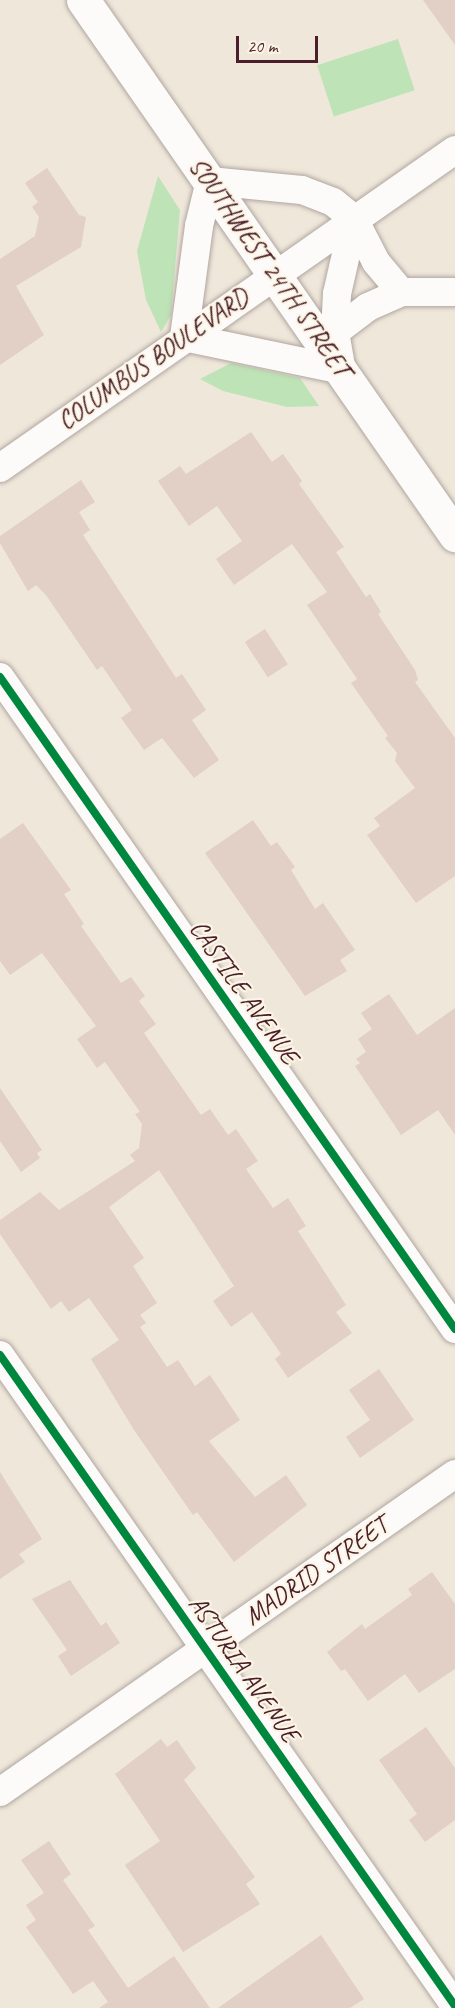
<!DOCTYPE html>
<html>
<head>
<meta charset="utf-8">
<style>
  body { margin:0 }
  #map { position:relative; width:455px; height:2008px; overflow:hidden; background:#efe7da; font-family:Caveat,sans-serif }
  div>[style] { position:absolute }
  .green>* { inset:0; background:#bee3b7; transform-origin:0 0 }
  .building>* { inset:0; background:#e2cfc5; transform-origin:0 0 }
  .roads { filter:drop-shadow(0 0 2px #b0a6a0) drop-shadow(0 0 2px #b0a6a0) }
  .minor>* { height:28px; margin:-14px; padding:0 14px; transform-origin:14px; border-radius:14px; background:#fdfbf9 }
  .tertiary>* { height:33px; margin:-16.5px; padding:0 16.5px; transform-origin:16.5px; border-radius:16.5px; background:#fdfbf9 }
  .cycleway>* { height:8px; margin:-4px; padding:0 4px; transform-origin:4px; border-radius:4px; background:#00873e }
  span { translate:-50% -50%; white-space:nowrap; text-align:center; line-height:1.15; -webkit-text-stroke:4.5px #fcf5e5; paint-order:stroke }
  .street-label { font-size:26px; color:#4a1f2b }
  .scale { position:absolute; left:236px; top:36px; width:82px; height:27px; box-sizing:border-box; border:3px solid #4a1f2b; border-top:0; padding-left:8px; font-size:18px; line-height:21px; white-space:nowrap; color:#4a1f2b; -webkit-text-stroke:4px #fcf5e5; paint-order:stroke }
</style>
</head>
<body>
<div id="map">
  <div class="green">
    <i style="left:398px;top:39px;width:54px;height:85px;rotate:72deg"></i>
    <i style="clip-path:polygon(158px 176px,180px 210px,171px 315px,161px 332px,146px 300px,137px 251px)"></i>
    <i style="clip-path:polygon(231px 363px,300px 378px,319px 406px,287px 407px,223px 391px,200px 379px)"></i>
  </div>
  <div class="building">
    <i style="clip-path:polygon(423px 0,455px 0,455px 45px)"></i>
    <i style="clip-path:polygon(47px 168px,79px 215px,86px 217px,81px 247px,16px 286px,44px 335px,0 365px,0 259px,35px 236px,39px 217px,32px 207px,38px 202px,25px 183px)"></i>
    <i style="clip-path:polygon(251px 432px,272px 462px,283px 454px,302px 481px,299px 484px,344px 547px,336px 552px,366px 597px,370px 594px,381px 612px,378px 614px,415px 670px,418px 680px,415px 682px,455px 738px,455px 876px,416px 903px,367px 835px,380px 826px,374px 818px,415px 788px,395px 761px,397px 753px,385px 738px,388px 736px,351px 683px,357px 679px,307px 605px,327px 592px,292px 544px,234px 585px,216px 559px,242px 541px,217px 506px,189px 526px,158px 481px,180px 466px,186px 474px)"></i>
    <i style="clip-path:polygon(81px 480px,95px 502px,79px 512px,90px 530px,83px 535px,176px 678px,182px 674px,206px 710px,192px 720px,219px 760px,194px 778px,162px 738px,144px 750px,121px 718px,132px 710px,102px 666px,97px 670px,46px 595px,36px 585px,28px 591px,0 543px,0 536px)"></i>
    <i style="left:265px;top:629px;width:42px;height:24px;rotate:57deg"></i>
    <i style="clip-path:polygon(253px 820px,271px 846px,277px 842px,295px 867px,291px 870px,315px 909px,323px 903px,355px 950px,340px 960px,347px 971px,305px 996px,205px 853px)"></i>
    <i style="clip-path:polygon(23px 823px,71px 890px,64px 894px,84px 924px,81px 926px,121px 983px,131px 977px,145px 996px,139px 1001px,156px 1024px,144px 1033px,201px 1115px,210px 1109px,228px 1135px,236px 1129px,258px 1161px,246px 1169px,273px 1208px,288px 1198px,306px 1226px,298px 1231px,346px 1305px,336px 1312px,352px 1333px,288px 1378px,275px 1359px,281px 1354px,252px 1312px,231px 1327px,213px 1301px,234px 1286px,159px 1170px,109px 1207px,144px 1258px,133px 1266px,157px 1303px,140px 1315px,146px 1323px,140px 1327px,167px 1367px,178px 1360px,195px 1386px,210px 1375px,240px 1420px,209px 1441px,255px 1497px,286px 1475px,307px 1505px,234px 1562px,197px 1512px,193px 1515px,134px 1430px,91px 1359px,119px 1340px,89px 1298px,69px 1312px,61px 1301px,51px 1309px,0 1234px,0 1220px,40px 1192px,59px 1210px,135px 1161px,130px 1155px,139px 1148px,142px 1124px,135px 1114px,140px 1112px,105px 1062px,97px 1068px,77px 1039px,96px 1026px,42px 953px,10px 975px,0 961px,0 839px)"></i>
    <i style="clip-path:polygon(389px 994px,417px 1035px,455px 1008px,455px 1135px,438px 1110px,401px 1135px,355px 1066px,360px 1063px,356px 1059px,366px 1052px,358px 1039px,372px 1029px,361px 1013px)"></i>
    <i style="clip-path:polygon(0 1088px,42px 1150px,37px 1153px,40px 1158px,21px 1172px,0 1141px)"></i>
    <i style="clip-path:polygon(379px 1369px,414px 1420px,360px 1458px,346px 1437px,370px 1420px,349px 1390px)"></i>
    <i style="clip-path:polygon(0 1472px,42px 1539px,19px 1554px,25px 1562px,0 1579px)"></i>
    <i style="clip-path:polygon(432px 1572px,455px 1604px,455px 1669px,419px 1693px,405px 1674px,368px 1701px,345px 1669px,341px 1671px,327px 1652px,362px 1624px,365px 1629px,412px 1595px,408px 1589px)"></i>
    <i style="clip-path:polygon(70px 1580px,101px 1626px,106px 1622px,120px 1643px,71px 1676px,58px 1656px,67px 1650px,32px 1599px)"></i>
    <i style="clip-path:polygon(426px 1727px,455px 1768px,455px 1820px,425px 1842px,409px 1820px,417px 1814px,379px 1760px)"></i>
    <i style="clip-path:polygon(161px 1739px,167px 1747px,177px 1740px,196px 1768px,184px 1780px,255px 1877px,246px 1884px,260px 1904px,183px 1952px,125px 1865px,160px 1841px,115px 1774px)"></i>
    <i style="clip-path:polygon(49px 1841px,71px 1874px,63px 1880px,95px 1926px,88px 1930px,128px 1988px,174px 1956px,210px 2008px,99px 2008px,108px 2002px,93px 1981px,73px 1994px,26px 1927px,36px 1920px,26px 1905px,44px 1893px,21px 1860px)"></i>
    <i style="clip-path:polygon(321px 1935px,364px 1999px,350px 2008px,218px 2008px)"></i>
  </div>
  <div class="roads">
    <div class="minor">
      <i style="left:354px;top:219px;width:77px;rotate:102.8deg"></i>
      <i style="left:337px;top:294px;width:38px;rotate:93deg"></i>
      <i style="left:335px;top:332px;width:39px;rotate:80deg"></i>
      <i style="left:342px;top:370px;width:161px;rotate:-168.2deg"></i>
      <i style="left:184px;top:337px;width:112px;rotate:-82.3deg"></i>
      <i style="left:199px;top:226px;width:46px;rotate:-76.3deg"></i>
      <i style="left:210px;top:181px;width:92px;rotate:5.6deg"></i>
      <i style="left:302px;top:190px;width:33px;rotate:21deg"></i>
      <i style="left:333px;top:202px;width:27px;rotate:39deg"></i>
      <i style="left:354px;top:219px;width:48px;rotate:62.9deg"></i>
      <i style="left:376px;top:262px;width:39px;rotate:50deg"></i>
      <i style="left:335px;top:332px;width:41px;rotate:-37.1deg"></i>
      <i style="left:368px;top:307px;width:36px;rotate:-24deg"></i>
      <i style="left:401px;top:292px;width:54px"></i>
      <i style="left:0;top:468px;width:555px;rotate:-34.95deg"></i>
      <i style="left:0;top:677px;width:795px;rotate:55.09deg"></i>
      <i style="left:0;top:1355px;width:794px;rotate:55.05deg"></i>
      <i style="left:0;top:1792px;width:555px;rotate:-34.95deg"></i>
    </div>
    <div class="tertiary">
      <i style="left:83px;top:0;width:652px;rotate:55.19deg"></i>
    </div>
  </div>
  <div class="cycleway">
    <i style="left:0;top:677px;width:795px;rotate:55.09deg"></i>
    <i style="left:0;top:1355px;width:794px;rotate:55.05deg"></i>
  </div>
  <div class="street-label">
    <span style="left:270px;top:267px;rotate:55deg">SOUTHWEST 24TH STREET</span>
    <span style="left:153px;top:359px;rotate:-35deg">COLUMBUS BOULEVARD</span>
    <span style="left:244px;top:992px;rotate:55deg">CASTILE AVENUE</span>
    <span style="left:316px;top:1571px;rotate:-35deg">MADRID STREET</span>
    <span style="left:244px;top:1669px;rotate:55deg">ASTURIA AVENUE</span>
  </div>
  <div class="scale">20 m</div>
</div>
</body>
</html>
